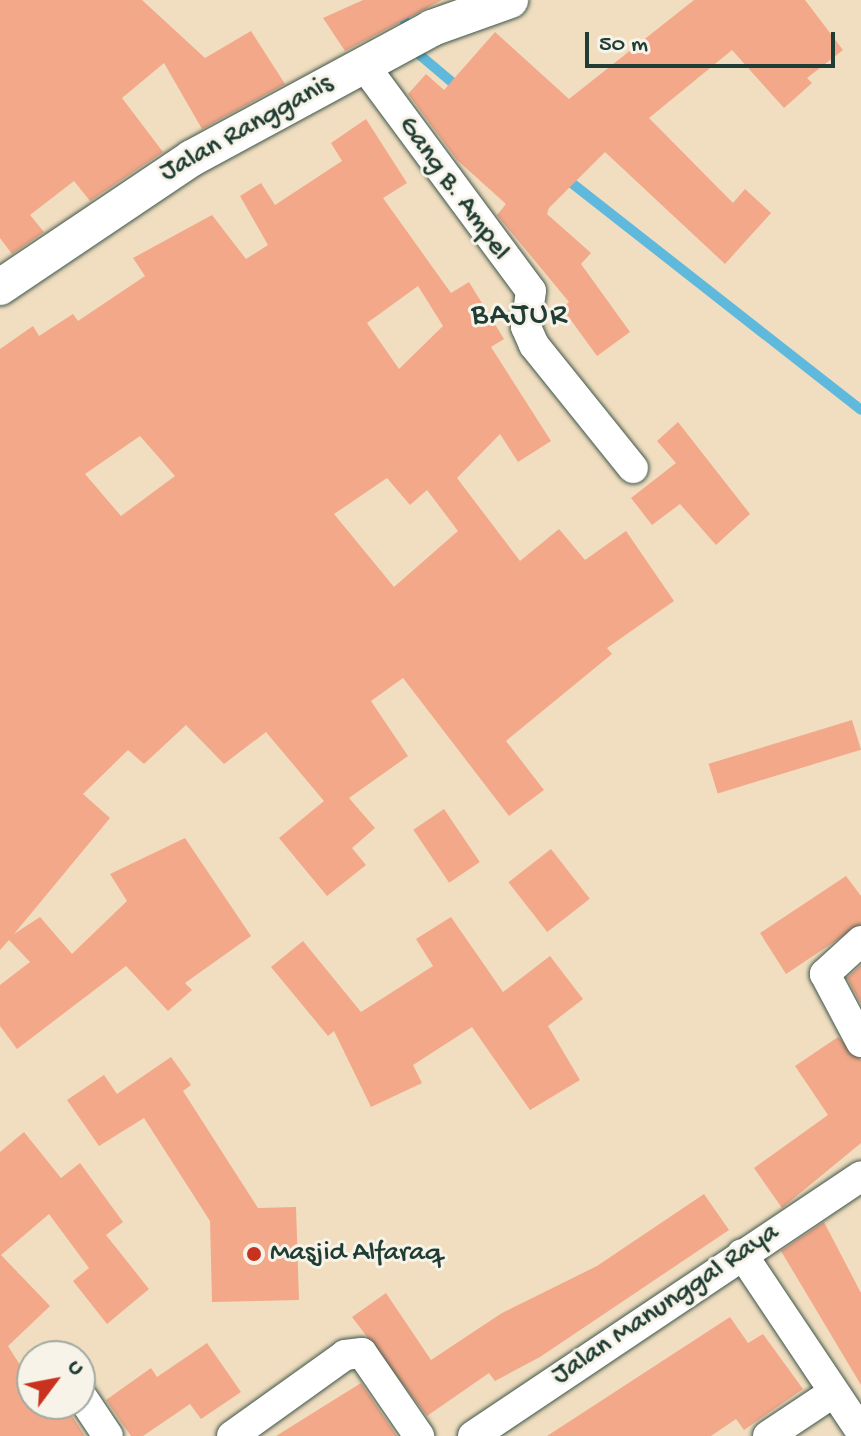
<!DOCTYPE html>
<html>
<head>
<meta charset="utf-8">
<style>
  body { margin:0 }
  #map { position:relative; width:861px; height:1436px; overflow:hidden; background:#f1dec0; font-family:"Gochi Hand",sans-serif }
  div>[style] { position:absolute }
  .stream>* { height:10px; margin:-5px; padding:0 5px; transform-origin:5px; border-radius:5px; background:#5fb9dc }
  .building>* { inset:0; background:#f3a88a; transform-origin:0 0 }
  .roads { filter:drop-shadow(0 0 2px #3e5549) drop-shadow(0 0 2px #3e5549) }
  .minor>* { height:30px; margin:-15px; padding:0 15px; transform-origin:15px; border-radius:15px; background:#fff }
  .tertiary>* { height:36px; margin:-18px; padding:0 18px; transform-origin:18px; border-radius:18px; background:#fff }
  .dots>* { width:22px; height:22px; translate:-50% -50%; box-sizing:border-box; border:4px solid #f7f3e8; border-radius:50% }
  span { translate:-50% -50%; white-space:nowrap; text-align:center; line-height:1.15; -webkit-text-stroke:6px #f7f3e8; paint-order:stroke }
  .street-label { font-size:28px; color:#1f3d34 }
  .poi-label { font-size:28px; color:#1f3d34 }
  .left { translate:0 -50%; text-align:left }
  .quarter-label { font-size:32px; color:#1f3d34; letter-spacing:2px }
  .north { position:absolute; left:16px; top:1340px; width:80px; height:80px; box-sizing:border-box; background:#f7f3e8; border:2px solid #a1aaa0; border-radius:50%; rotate:58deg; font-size:22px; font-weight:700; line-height:32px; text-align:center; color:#1f3d34 }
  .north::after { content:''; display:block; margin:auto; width:28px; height:36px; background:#c8321e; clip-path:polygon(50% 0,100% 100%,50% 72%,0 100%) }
  .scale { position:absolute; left:585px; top:32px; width:250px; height:36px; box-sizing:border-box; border:4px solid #1f3d34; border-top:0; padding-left:10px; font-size:24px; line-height:28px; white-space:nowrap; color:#1f3d34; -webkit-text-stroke:6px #f7f3e8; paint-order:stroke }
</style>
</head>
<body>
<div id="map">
  <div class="stream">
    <i style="left:395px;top:0;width:62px;rotate:65.1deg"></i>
    <i style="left:421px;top:56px;width:51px;rotate:40.2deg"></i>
    <i style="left:564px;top:177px;width:377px;rotate:38.1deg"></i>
  </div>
  <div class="building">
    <i style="clip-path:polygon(0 0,142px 0,205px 58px,251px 31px,285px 84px,202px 129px,164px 63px,122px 98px,163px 152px,90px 201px,74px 181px,30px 215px,44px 232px,12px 254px,0 238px)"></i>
    <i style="clip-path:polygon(363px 0,442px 0,345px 51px,323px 18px)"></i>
    <i style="clip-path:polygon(694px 0,805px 0,843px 50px,807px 78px,812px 83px,784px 108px,732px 50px,649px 118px,733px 203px,745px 189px,771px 213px,725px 264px,605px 152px,549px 208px,547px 214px,591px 253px,581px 264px,630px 332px,597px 356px,562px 308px,569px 302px,497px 215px,506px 204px,457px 160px,408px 94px,426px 74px,444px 90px,495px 32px,569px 99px)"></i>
    <i style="clip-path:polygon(evenodd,366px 119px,407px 183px,383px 198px,451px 293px,469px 282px,504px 339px,491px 347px,551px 441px,518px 462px,500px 434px,457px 478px,520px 561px,559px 529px,585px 560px,626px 531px,674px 601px,607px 648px,612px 654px,506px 741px,544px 790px,509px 816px,403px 678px,371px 701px,408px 756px,349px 798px,375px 828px,352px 848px,366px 865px,327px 896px,279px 838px,324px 801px,266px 732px,224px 764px,186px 725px,144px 764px,128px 750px,83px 794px,110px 818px,14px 934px,40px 917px,72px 954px,127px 901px,110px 874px,185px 838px,251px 936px,185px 983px,192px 990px,168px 1011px,126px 966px,17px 1049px,0 1026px,0 985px,30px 962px,9px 940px,0 950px,0 349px,33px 326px,39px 336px,73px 314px,78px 321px,145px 276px,133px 258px,212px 215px,246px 259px,268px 245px,240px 196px,261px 183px,275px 205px,342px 161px,331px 143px,366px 119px,418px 286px,443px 326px,399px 369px,367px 323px,418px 286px,366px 119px,140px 436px,175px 476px,121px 516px,85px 474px,140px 436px,366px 119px,387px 478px,410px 505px,427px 490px,458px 531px,394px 587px,334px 514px,387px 478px)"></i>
    <i style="clip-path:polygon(678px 422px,750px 514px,716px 545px,680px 504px,652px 525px,631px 498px,676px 463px,657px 441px)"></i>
    <i style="left:852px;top:720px;width:31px;height:150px;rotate:73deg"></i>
    <i style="left:444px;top:809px;width:64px;height:37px;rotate:56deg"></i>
    <i style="left:551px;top:849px;width:63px;height:54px;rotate:52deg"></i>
    <i style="clip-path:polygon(846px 876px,861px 896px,861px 924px,786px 974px,760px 933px)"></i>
    <i style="clip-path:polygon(451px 917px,503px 992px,550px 956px,583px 999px,548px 1026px,580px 1080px,530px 1110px,472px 1027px,413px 1065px,422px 1083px,371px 1107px,334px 1031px,328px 1036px,271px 967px,303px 941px,361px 1012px,433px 966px,416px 939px)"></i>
    <i style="clip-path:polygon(861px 965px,861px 1004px,847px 978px)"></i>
    <i style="clip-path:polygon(838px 1037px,861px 1060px,861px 1143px,782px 1208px,754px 1168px,828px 1115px,795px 1066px)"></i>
    <i style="clip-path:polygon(171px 1057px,191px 1085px,183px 1091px,258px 1208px,296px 1207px,299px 1300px,212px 1302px,210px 1221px,144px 1118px,99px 1146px,67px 1100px,104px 1075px,117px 1094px)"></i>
    <i style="clip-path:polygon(24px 1132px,61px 1178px,80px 1163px,123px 1222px,106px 1235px,149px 1289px,107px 1324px,73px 1281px,89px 1268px,49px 1214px,1px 1255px,50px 1306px,8px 1346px,32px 1384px,32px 1404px,64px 1404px,85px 1436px,0 1436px,0 1152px)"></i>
    <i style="clip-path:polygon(704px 1194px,729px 1230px,540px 1357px,495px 1381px,489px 1373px,427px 1416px,352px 1317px,386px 1293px,431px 1360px,502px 1313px,597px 1266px)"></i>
    <i style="clip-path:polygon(824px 1222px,861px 1293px,861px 1385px,781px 1251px)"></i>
    <i style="clip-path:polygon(730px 1317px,748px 1343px,763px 1334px,803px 1389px,744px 1430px,736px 1419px,711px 1436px,547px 1436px)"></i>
    <i style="clip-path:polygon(207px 1343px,241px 1392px,201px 1419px,190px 1404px,143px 1436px,131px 1436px,106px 1400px,151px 1368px,157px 1377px)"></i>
    <i style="clip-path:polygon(361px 1383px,397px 1436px,276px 1436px)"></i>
  </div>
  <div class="roads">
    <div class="minor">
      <i style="left:363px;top:64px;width:282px;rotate:53.5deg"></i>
      <i style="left:531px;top:291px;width:36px;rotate:98deg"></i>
      <i style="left:526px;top:327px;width:20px;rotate:66deg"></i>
      <i style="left:534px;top:345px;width:158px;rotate:51.2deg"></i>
      <i style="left:861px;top:941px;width:49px;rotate:137.5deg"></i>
      <i style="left:825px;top:974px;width:77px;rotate:62.1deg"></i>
      <i style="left:742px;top:1254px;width:214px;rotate:56.2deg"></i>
      <i style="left:80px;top:1394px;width:50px;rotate:56.3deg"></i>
      <i style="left:232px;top:1436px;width:139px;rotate:-35.6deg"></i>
      <i style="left:345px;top:1355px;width:17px;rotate:-7deg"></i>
      <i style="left:362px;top:1353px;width:101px;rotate:55.5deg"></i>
      <i style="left:473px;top:1436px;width:467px;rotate:-33.8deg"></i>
      <i style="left:768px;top:1436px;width:79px;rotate:-33.7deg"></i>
    </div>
    <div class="tertiary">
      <i style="left:0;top:287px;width:231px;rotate:-33.9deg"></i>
      <i style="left:192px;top:158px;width:273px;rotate:-28.4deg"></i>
      <i style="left:432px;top:28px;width:83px;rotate:-19.7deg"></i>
    </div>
  </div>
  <div class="dots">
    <i style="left:254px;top:1254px;background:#c8321e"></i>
  </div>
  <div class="street-label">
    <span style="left:247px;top:129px;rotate:-29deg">Jalan Rangganis</span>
    <span style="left:453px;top:189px;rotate:54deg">Gang B. Ampel</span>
    <span style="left:666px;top:1305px;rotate:-34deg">Jalan Manunggal Raya</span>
  </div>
  <div class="poi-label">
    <span class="left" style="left:270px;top:1254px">Masjid Alfaraq</span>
  </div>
  <div class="quarter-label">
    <span style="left:520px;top:316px">BAJUR</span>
  </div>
  <div class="north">U</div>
  <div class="scale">50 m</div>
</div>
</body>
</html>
